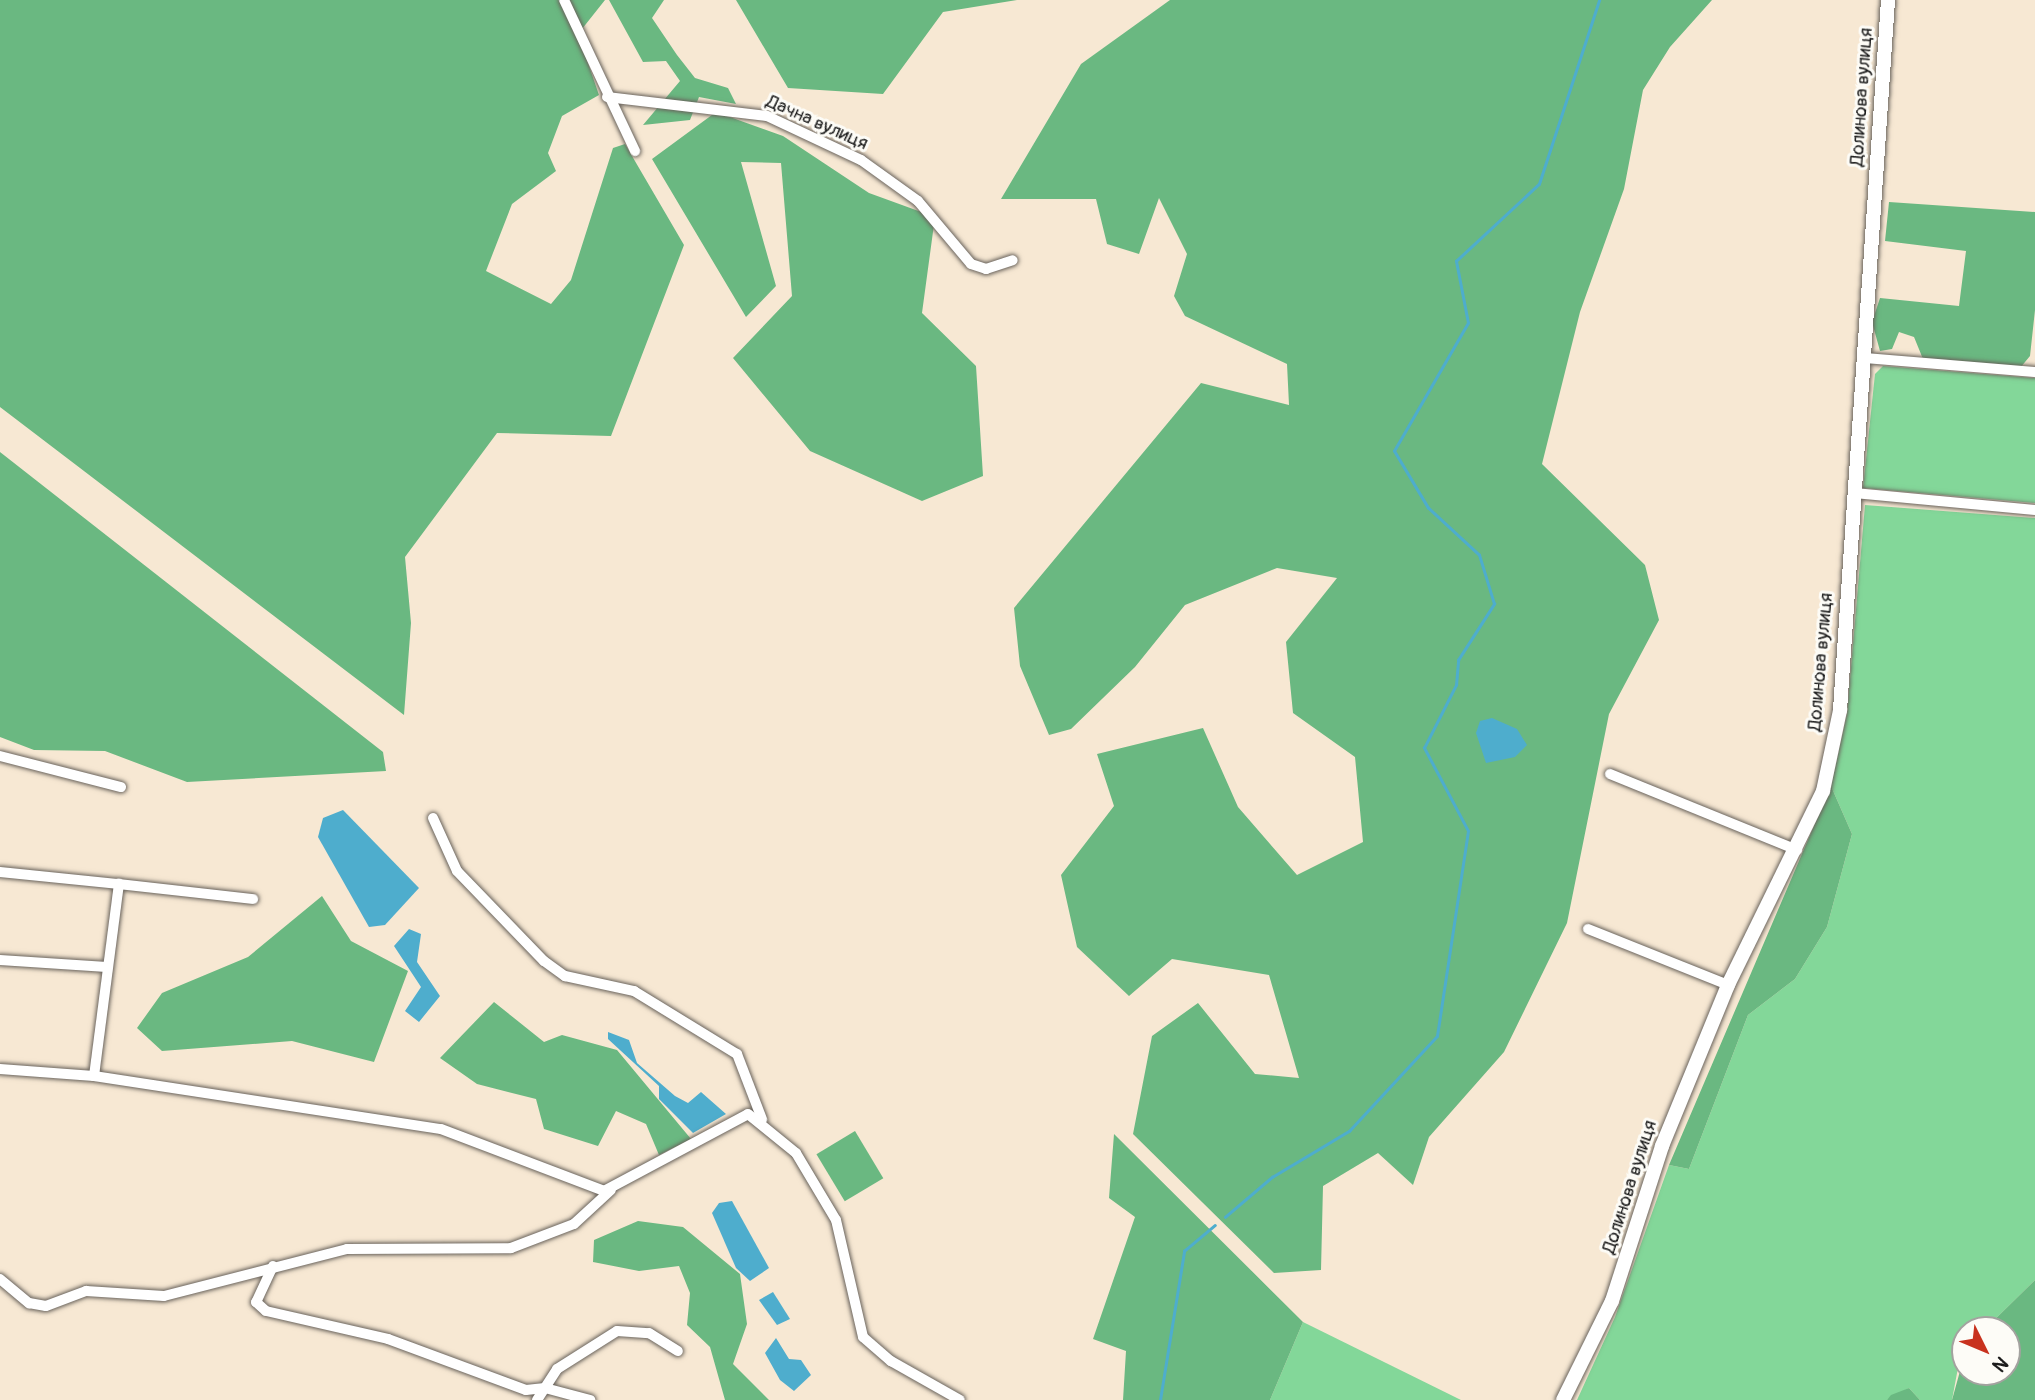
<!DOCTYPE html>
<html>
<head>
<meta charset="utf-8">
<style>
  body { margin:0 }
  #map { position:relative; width:2035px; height:1400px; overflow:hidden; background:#f7e8d3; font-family:Pangolin,sans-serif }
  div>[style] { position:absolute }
  .green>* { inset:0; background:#83d799 }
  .forest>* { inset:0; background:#6ab881; transform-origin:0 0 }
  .water>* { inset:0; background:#4eadcd }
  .stream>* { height:2.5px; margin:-1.25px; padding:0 1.25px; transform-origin:1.25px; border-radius:1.25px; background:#4eadcd }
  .roads { filter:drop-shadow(0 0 2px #69635c) drop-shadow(0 0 2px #69635c) }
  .street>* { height:10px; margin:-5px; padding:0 5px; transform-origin:5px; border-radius:5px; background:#fff }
  .secondary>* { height:14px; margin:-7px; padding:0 7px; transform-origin:7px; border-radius:7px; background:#fff }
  span { translate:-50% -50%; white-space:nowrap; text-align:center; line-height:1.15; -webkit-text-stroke:6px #fdfcf7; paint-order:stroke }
  .street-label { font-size:19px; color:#1c1c1c }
  .north { position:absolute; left:1951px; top:1316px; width:70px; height:70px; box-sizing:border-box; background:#fdfcf7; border:2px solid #a3a29f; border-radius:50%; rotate:133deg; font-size:19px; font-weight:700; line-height:28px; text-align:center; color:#1c1c1c }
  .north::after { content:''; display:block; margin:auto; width:24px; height:32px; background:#c8321e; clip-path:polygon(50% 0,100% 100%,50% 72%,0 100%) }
</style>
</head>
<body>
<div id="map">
  <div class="green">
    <i style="clip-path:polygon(1883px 366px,2035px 378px,2035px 503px,1863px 488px,1875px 374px)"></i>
    <i style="clip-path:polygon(1865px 505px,2035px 518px,2035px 1280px,1984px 1330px,1965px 1330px,1952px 1400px,1920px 1400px,1909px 1388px,1887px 1400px,1577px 1400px,1615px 1317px,1669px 1165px,1689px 1169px,1748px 1015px,1795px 979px,1827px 927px,1852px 834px,1831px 786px,1847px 714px)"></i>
    <i style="clip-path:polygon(1303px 1322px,1461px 1400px,1270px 1400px)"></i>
  </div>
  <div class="forest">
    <i style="clip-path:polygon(0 0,605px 0,578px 34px,599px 95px,562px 116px,548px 153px,556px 171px,512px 204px,486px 271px,551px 304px,571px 280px,613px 148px,625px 144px,684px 245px,611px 436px,497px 433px,405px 557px,411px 623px,404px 715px,0 407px)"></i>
    <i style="clip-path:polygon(609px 0,664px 0,652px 18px,677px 55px,695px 78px,728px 88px,736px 104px,699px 97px,690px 120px,643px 125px,680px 81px,666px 61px,643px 62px)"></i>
    <i style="clip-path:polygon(736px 0,1017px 0,943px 12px,883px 94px,788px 88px)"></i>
    <i style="clip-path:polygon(1170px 0,1712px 0,1670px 47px,1643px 90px,1624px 189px,1580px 312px,1542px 464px,1645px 565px,1659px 620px,1609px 714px,1567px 923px,1504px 1052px,1429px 1137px,1413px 1185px,1378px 1153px,1323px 1186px,1321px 1270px,1274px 1273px,1133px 1134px,1152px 1036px,1198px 1003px,1255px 1074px,1299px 1078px,1269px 975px,1172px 959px,1129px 996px,1077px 947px,1061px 875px,1114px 806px,1097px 754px,1203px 728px,1238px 807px,1297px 875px,1363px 842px,1355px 757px,1293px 713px,1286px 642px,1337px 578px,1277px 568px,1185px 605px,1135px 667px,1071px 729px,1049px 735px,1020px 666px,1014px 608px,1201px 383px,1289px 405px,1287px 364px,1185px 316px,1174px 296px,1187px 254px,1159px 198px,1139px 254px,1107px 244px,1096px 199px,1001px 199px,1081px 64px)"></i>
    <i style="clip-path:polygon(716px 112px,783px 136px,869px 193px,935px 217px,922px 313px,976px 366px,983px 476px,922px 501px,810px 451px,733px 358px,792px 296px,781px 163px,741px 162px,776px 286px,746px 317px,652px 159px)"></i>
    <i style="clip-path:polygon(1889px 202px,2035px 212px,2035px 310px,2030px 356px,2020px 368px,1923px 359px,1914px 337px,1899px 332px,1892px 349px,1880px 351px,1872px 322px,1880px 298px,1959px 306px,1966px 251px,1885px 241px)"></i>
    <i style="clip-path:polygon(0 452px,383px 752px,386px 771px,187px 782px,105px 751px,34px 750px,0 737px)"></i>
    <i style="clip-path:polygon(1831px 786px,1852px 834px,1827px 927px,1795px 979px,1748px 1015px,1689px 1169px,1669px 1165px)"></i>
    <i style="clip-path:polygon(322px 896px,351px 941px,408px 971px,374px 1062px,292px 1041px,162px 1051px,137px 1028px,162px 993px,248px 957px)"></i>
    <i style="clip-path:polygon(494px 1002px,544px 1042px,562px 1035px,617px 1050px,691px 1139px,659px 1155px,646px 1124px,616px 1111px,598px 1146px,544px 1129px,536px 1099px,477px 1084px,440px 1058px)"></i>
    <i style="left:855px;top:1131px;width:55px;height:45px;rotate:59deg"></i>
    <i style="clip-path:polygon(1114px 1134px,1303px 1322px,1270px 1400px,1123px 1400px,1126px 1351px,1093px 1339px,1135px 1217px,1109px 1198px)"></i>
    <i style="clip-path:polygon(638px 1221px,683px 1227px,740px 1274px,747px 1324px,733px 1364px,769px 1400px,725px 1400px,710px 1347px,687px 1325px,690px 1293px,679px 1266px,639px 1271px,593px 1262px,594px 1240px)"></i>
    <i style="clip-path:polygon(2035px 1280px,2035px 1400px,1952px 1400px,1965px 1353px,1965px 1372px,2007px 1372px,2007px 1330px,1984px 1330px)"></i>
    <i style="clip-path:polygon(1909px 1388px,1920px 1400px,1887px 1400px,1891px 1395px)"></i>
  </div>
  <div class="water">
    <i style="clip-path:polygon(1492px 718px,1517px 729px,1527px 745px,1515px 757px,1486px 763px,1476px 733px,1480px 721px)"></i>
    <i style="clip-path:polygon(343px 810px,419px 888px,385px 925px,369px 927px,318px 837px,323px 818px)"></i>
    <i style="clip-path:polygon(409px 929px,421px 934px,417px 962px,440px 996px,419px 1022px,405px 1011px,421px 987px,394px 946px)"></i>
    <i style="clip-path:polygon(608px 1032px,629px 1040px,637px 1063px,675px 1096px,688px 1103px,701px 1092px,726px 1114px,693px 1133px,659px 1099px,659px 1086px,608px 1039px)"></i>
    <i style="clip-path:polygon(732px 1201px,769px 1268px,750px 1281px,736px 1268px,712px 1213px,719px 1203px)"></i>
    <i style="clip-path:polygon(773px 1292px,790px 1319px,777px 1325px,759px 1300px)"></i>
    <i style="clip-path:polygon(776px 1338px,789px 1359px,801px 1360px,811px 1375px,794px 1391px,780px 1380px,765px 1353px)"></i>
  </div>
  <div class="stream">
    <i style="left:1225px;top:1217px;width:62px;rotate:-40.4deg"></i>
    <i style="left:1272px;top:1177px;width:90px;rotate:-30.9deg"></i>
    <i style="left:1349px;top:1131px;width:129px;rotate:-47.2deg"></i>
    <i style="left:1437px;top:1036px;width:207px;rotate:-81.4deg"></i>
    <i style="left:1468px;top:831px;width:94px;rotate:-117.9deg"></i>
    <i style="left:1424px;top:748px;width:71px;rotate:-63.1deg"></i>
    <i style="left:1456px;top:685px;width:25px;rotate:-85deg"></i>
    <i style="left:1458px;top:660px;width:67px;rotate:-57.3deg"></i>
    <i style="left:1494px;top:604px;width:51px;rotate:-107deg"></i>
    <i style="left:1479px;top:555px;width:69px;rotate:-137.3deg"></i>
    <i style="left:1428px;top:508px;width:66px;rotate:-120.8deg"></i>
    <i style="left:1394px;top:451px;width:148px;rotate:-60deg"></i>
    <i style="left:1468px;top:323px;width:63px;rotate:-101deg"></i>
    <i style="left:1456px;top:261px;width:113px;rotate:-42.9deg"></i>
    <i style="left:1539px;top:184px;width:194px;rotate:-71.9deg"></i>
    <i style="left:1160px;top:1400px;width:151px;rotate:-80.8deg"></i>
    <i style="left:1184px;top:1251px;width:40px;rotate:-40deg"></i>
  </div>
  <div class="roads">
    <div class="street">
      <i style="left:564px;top:0;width:167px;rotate:64.8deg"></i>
      <i style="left:607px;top:97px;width:161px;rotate:6.8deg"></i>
      <i style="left:767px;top:116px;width:104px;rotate:25.1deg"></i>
      <i style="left:861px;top:160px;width:70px;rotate:35.7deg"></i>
      <i style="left:918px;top:201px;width:82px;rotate:49.9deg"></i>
      <i style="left:971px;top:264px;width:16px;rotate:18deg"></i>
      <i style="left:986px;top:269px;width:28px;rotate:-18deg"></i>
      <i style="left:1864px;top:358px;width:172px;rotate:4.7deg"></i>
      <i style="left:1854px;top:493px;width:182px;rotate:5.4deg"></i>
      <i style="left:0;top:756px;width:125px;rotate:14.4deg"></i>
      <i style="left:1610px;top:774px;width:202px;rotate:22.1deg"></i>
      <i style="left:433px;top:818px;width:58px;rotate:65.6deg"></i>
      <i style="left:457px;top:871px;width:125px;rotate:46deg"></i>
      <i style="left:544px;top:961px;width:26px;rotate:36deg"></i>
      <i style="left:565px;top:976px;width:71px;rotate:12.3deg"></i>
      <i style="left:634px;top:991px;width:121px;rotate:31.5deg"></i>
      <i style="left:737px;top:1054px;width:70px;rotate:69deg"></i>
      <i style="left:0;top:872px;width:120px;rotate:5.8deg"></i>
      <i style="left:1588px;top:929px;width:151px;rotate:21.8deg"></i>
      <i style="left:0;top:960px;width:107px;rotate:3.7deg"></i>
      <i style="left:0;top:1069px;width:94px;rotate:4.3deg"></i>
      <i style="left:94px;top:1076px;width:351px;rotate:8.7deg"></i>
      <i style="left:441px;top:1129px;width:174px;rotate:20.8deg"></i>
      <i style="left:604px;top:1191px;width:163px;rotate:-28.1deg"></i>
      <i style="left:748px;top:1114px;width:62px;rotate:39.1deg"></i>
      <i style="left:796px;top:1153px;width:78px;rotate:59.2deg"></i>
      <i style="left:836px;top:1220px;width:120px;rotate:77deg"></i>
      <i style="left:863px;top:1337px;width:37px;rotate:41deg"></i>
      <i style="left:891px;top:1361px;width:79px;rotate:29.5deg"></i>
      <i style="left:94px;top:1076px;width:194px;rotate:-82.6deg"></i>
      <i style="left:119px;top:884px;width:135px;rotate:6.4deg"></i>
      <i style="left:273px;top:1266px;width:40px;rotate:115deg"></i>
      <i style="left:256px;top:1302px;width:13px;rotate:42deg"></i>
      <i style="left:266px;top:1311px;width:125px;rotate:12.9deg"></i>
      <i style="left:388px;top:1339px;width:147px;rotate:20.3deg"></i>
      <i style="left:526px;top:1390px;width:19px;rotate:-6deg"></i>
      <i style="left:545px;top:1388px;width:47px;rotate:14.9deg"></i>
      <i style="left:0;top:1279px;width:38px;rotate:40deg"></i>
      <i style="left:29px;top:1303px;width:17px;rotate:10deg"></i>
      <i style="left:46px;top:1306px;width:43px;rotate:-20.6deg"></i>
      <i style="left:86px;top:1291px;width:78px;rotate:3.7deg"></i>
      <i style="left:164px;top:1296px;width:189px;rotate:-14.4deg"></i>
      <i style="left:347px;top:1249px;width:164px;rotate:-0.3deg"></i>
      <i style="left:511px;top:1248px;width:67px;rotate:-20.9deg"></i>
      <i style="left:574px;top:1224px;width:50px;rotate:-42.6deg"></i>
      <i style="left:537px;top:1400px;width:37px;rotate:-57deg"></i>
      <i style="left:557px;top:1369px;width:71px;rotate:-32.3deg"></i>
      <i style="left:617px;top:1331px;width:32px;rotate:4deg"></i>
      <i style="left:649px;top:1333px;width:34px;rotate:32deg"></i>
    </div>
    <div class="secondary">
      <i style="left:1563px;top:1400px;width:110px;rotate:-63.7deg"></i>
      <i style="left:1612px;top:1301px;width:163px;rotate:-72.1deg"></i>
      <i style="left:1662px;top:1146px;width:174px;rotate:-67.7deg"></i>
      <i style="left:1728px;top:985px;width:216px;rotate:-63.9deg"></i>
      <i style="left:1823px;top:791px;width:83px;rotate:-78.1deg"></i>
      <i style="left:1840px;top:710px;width:712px;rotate:-86.13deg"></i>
    </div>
  </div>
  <div class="street-label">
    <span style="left:1862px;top:97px;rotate:-86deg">Долинова вулиця</span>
    <span style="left:817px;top:123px;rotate:24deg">Дачна вулиця</span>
    <span style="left:1821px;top:662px;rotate:-85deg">Долинова вулиця</span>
    <span style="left:1630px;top:1187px;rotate:-72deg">Долинова вулиця</span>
  </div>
  <div class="north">N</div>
</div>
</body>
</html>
